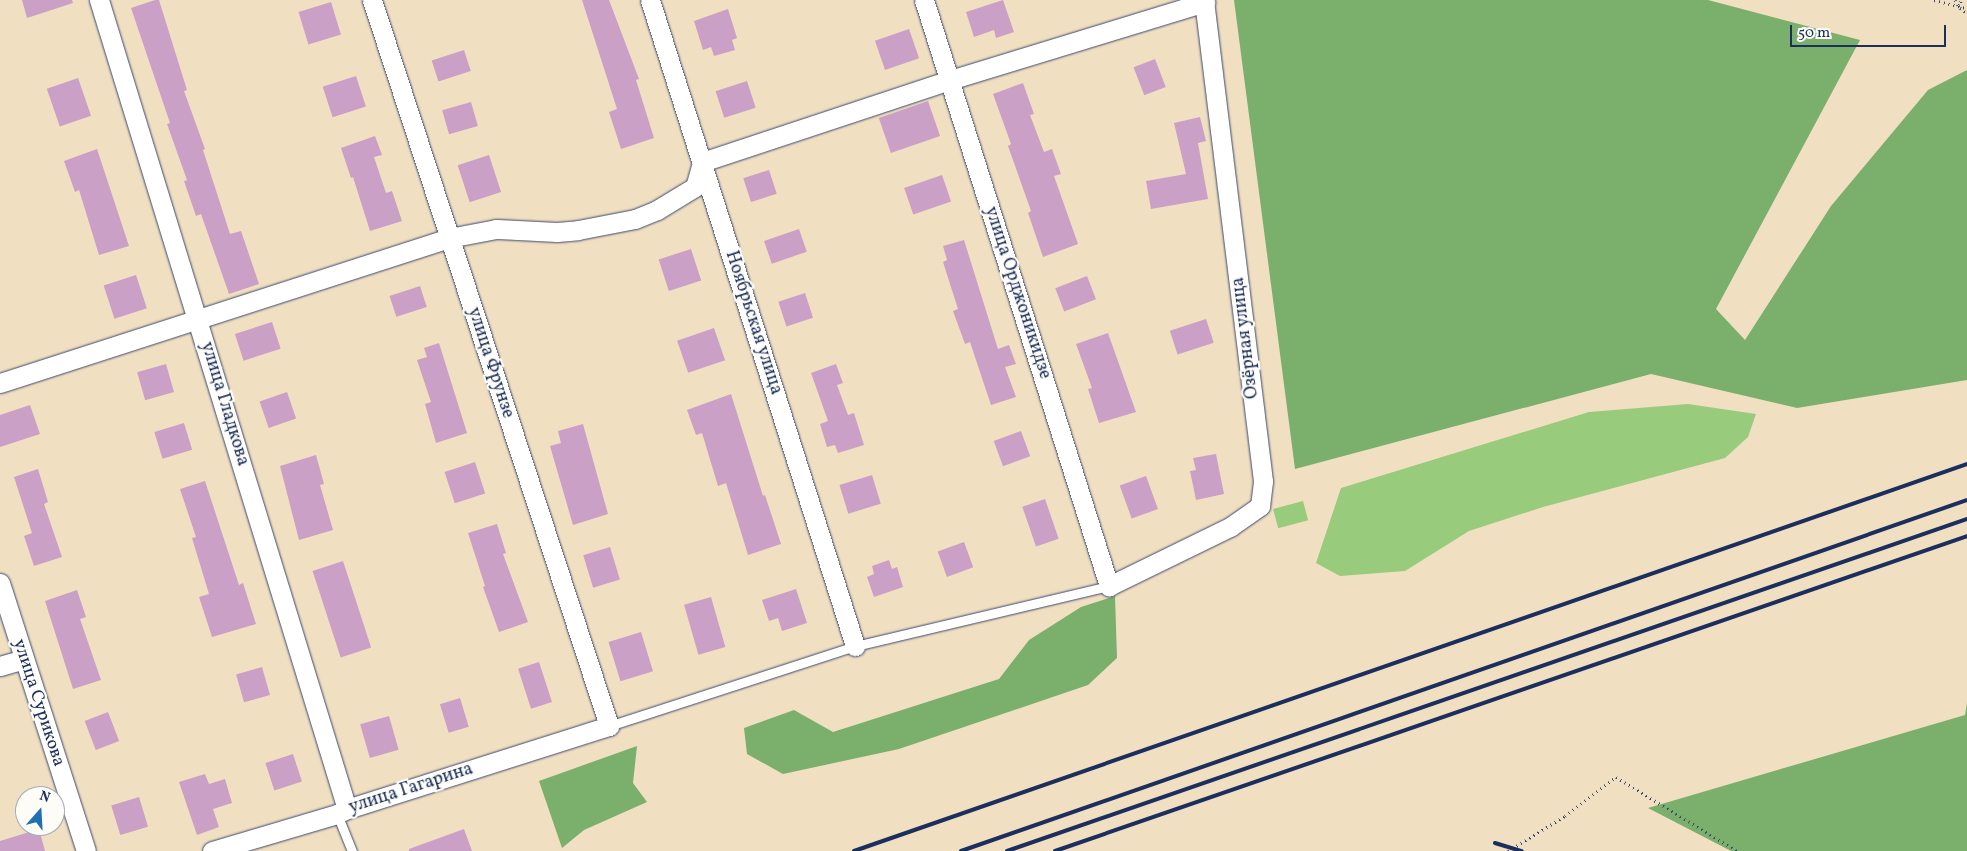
<!DOCTYPE html>
<html>
<head>
<meta charset="utf-8">
<style>
  body { margin:0 }
  #map { position:relative; width:1967px; height:851px; overflow:hidden; background:#f1dfc1; font-family:Vollkorn,serif }
  div>[style] { position:absolute }
  .green>* { inset:0; background:#98cc7c; transform-origin:0 0 }
  .forest>* { inset:0; background:#7ab06c }
  .building>* { inset:0; background:#caa0c7; transform-origin:0 0 }
  .path>* { height:3px; margin-top:-1.5px; transform-origin:0; background:repeating-linear-gradient(90deg,#3b496d 0 1px,transparent 0 5px) }
  .roads { filter:drop-shadow(0 0 1px #3b496d) drop-shadow(0 0 1px #3b496d) }
  .lane>* { height:9px; margin:-4.5px; padding:0 4.5px; transform-origin:4.5px; border-radius:4.5px; background:#fff }
  .street>* { height:19px; margin:-9.5px; padding:0 9.5px; transform-origin:9.5px; border-radius:9.5px; background:#fff }
  .rail>* { height:4px; margin:-2px; padding:0 2px; transform-origin:2px; border-radius:2px; background:#1b2f5e }
  span { translate:-50% -50%; white-space:nowrap; text-align:center; line-height:1.15; -webkit-text-stroke:4.5px #fdfcf7; paint-order:stroke }
  .street-label { font-size:18px; color:#1b2f5e }
  .north { position:absolute; left:15px; top:786px; width:50px; height:50px; box-sizing:border-box; background:#fdfcf7; border:1px solid #a3aaba; border-radius:50%; rotate:19deg; font-size:14px; font-weight:700; line-height:20px; text-align:center; color:#1b2f5e }
  .north::after { content:''; display:block; margin:auto; width:18px; height:22px; background:#1f6fb2; clip-path:polygon(50% 0,100% 100%,50% 72%,0 100%) }
  .scale { position:absolute; left:1790px; top:25px; width:156px; height:22px; box-sizing:border-box; border:2px solid #1b2f5e; border-top:0; padding-left:6px; font-size:15px; line-height:18px; white-space:nowrap; color:#1b2f5e; -webkit-text-stroke:4px #fdfcf7; paint-order:stroke }
</style>
</head>
<body>
<div id="map">
  <div class="green">
    <i style="clip-path:polygon(1688px 404px,1756px 414px,1748px 437px,1725px 458px,1543px 507px,1469px 531px,1405px 571px,1340px 576px,1316px 563px,1341px 488px,1589px 412px)"></i>
    <i style="left:1303px;top:501px;width:20px;height:31px;rotate:75deg"></i>
  </div>
  <div class="forest">
    <i style="clip-path:polygon(1234px 0,1708px 0,1860px 40px,1716px 309px,1745px 340px,1831px 206px,1928px 90px,1967px 70px,1967px 380px,1797px 408px,1651px 374px,1295px 469px)"></i>
    <i style="clip-path:polygon(1115px 596px,1117px 658px,1088px 685px,899px 749px,783px 774px,747px 754px,744px 728px,794px 710px,833px 732px,999px 679px,1029px 640px,1081px 607px)"></i>
    <i style="clip-path:polygon(1967px 703px,1967px 851px,1731px 851px,1648px 808px,1965px 715px)"></i>
    <i style="clip-path:polygon(637px 746px,633px 783px,647px 802px,584px 830px,562px 848px,539px 781px)"></i>
  </div>
  <div class="building">
    <i style="clip-path:polygon(22px 0,72px 0,73px 3px,27px 18px)"></i>
    <i style="clip-path:polygon(155px 0,159px 0,187px 90px,184px 91px,205px 149px,203px 150px,230px 234px,241px 231px,259px 284px,229px 294px,201px 214px,196px 216px,184px 181px,187px 180px,167px 124px,170px 123px,131px 8px)"></i>
    <i style="clip-path:polygon(582px 0,609px 0,639px 79px,636px 80px,654px 138px,621px 149px,609px 112px,617px 109px)"></i>
    <i style="clip-path:polygon(1003px 0,1014px 32px,996px 38px,994px 30px,974px 37px,966px 12px)"></i>
    <i style="left:331px;top:2px;width:34px;height:34px;rotate:73deg"></i>
    <i style="clip-path:polygon(728px 9px,737px 38px,732px 40px,735px 50px,714px 56px,711px 47px,703px 50px,694px 21px)"></i>
    <i style="left:909px;top:29px;width:31px;height:36px;rotate:71deg"></i>
    <i style="left:464px;top:50px;width:22px;height:34px;rotate:72deg"></i>
    <i style="left:1155px;top:59px;width:30px;height:23px;rotate:69deg"></i>
    <i style="left:356px;top:76px;width:32px;height:35px;rotate:72deg"></i>
    <i style="left:78px;top:78px;width:40px;height:33px;rotate:71deg"></i>
    <i style="left:747px;top:81px;width:28px;height:33px;rotate:72deg"></i>
    <i style="clip-path:polygon(1023px 83px,1034px 114px,1030px 115px,1044px 152px,1052px 149px,1061px 174px,1054px 176px,1078px 244px,1043px 257px,1028px 213px,1031px 211px,1008px 146px,1011px 144px,993px 94px)"></i>
    <i style="left:928px;top:101px;width:37px;height:52px;rotate:71deg"></i>
    <i style="left:471px;top:102px;width:25px;height:30px;rotate:74deg"></i>
    <i style="clip-path:polygon(1200px 117px,1206px 141px,1198px 143px,1208px 199px,1151px 209px,1146px 181px,1186px 174px,1174px 123px)"></i>
    <i style="clip-path:polygon(375px 136px,382px 155px,374px 157px,386px 193px,392px 191px,402px 221px,370px 231px,353px 177px,351px 178px,341px 148px)"></i>
    <i style="clip-path:polygon(97px 149px,129px 246px,99px 255px,79px 190px,75px 192px,64px 161px)"></i>
    <i style="left:489px;top:155px;width:39px;height:33px;rotate:72deg"></i>
    <i style="left:769px;top:170px;width:25px;height:27px;rotate:72deg"></i>
    <i style="left:942px;top:175px;width:28px;height:40px;rotate:71deg"></i>
    <i style="left:799px;top:229px;width:24px;height:37px;rotate:71deg"></i>
    <i style="clip-path:polygon(964px 240px,998px 349px,1009px 345px,1016px 364px,1005px 367px,1016px 397px,991px 405px,970px 342px,965px 344px,953px 311px,958px 309px,943px 262px,947px 260px,943px 246px)"></i>
    <i style="left:691px;top:249px;width:33px;height:34px;rotate:72deg"></i>
    <i style="left:136px;top:275px;width:35px;height:34px;rotate:72deg"></i>
    <i style="left:1087px;top:276px;width:25px;height:34px;rotate:69deg"></i>
    <i style="left:420px;top:286px;width:22px;height:32px;rotate:72deg"></i>
    <i style="left:805px;top:293px;width:26px;height:28px;rotate:72deg"></i>
    <i style="left:1206px;top:319px;width:25px;height:38px;rotate:72deg"></i>
    <i style="left:272px;top:322px;width:28px;height:39px;rotate:72deg"></i>
    <i style="left:714px;top:328px;width:34px;height:39px;rotate:71deg"></i>
    <i style="clip-path:polygon(1108px 333px,1136px 412px,1099px 423px,1088px 389px,1092px 388px,1076px 344px)"></i>
    <i style="clip-path:polygon(439px 343px,467px 433px,436px 443px,425px 404px,431px 402px,417px 360px,427px 357px,424px 348px)"></i>
    <i style="left:166px;top:364px;width:29px;height:30px;rotate:74deg"></i>
    <i style="clip-path:polygon(836px 364px,843px 383px,837px 385px,848px 415px,854px 413px,864px 445px,838px 453px,835px 445px,827px 447px,820px 424px,828px 421px,811px 373px)"></i>
    <i style="left:287px;top:392px;width:28px;height:29px;rotate:71deg"></i>
    <i style="clip-path:polygon(731px 394px,763px 496px,765px 495px,781px 544px,748px 555px,726px 483px,718px 486px,702px 433px,696px 435px,687px 410px)"></i>
    <i style="clip-path:polygon(30px 405px,40px 434px,0 447px,0 415px)"></i>
    <i style="left:184px;top:423px;width:28px;height:31px;rotate:73deg"></i>
    <i style="clip-path:polygon(583px 424px,608px 514px,573px 525px,550px 446px,561px 443px,558px 431px)"></i>
    <i style="left:1021px;top:431px;width:27px;height:29px;rotate:70deg"></i>
    <i style="clip-path:polygon(1216px 454px,1224px 494px,1196px 500px,1190px 471px,1196px 470px,1193px 458px)"></i>
    <i style="clip-path:polygon(316px 455px,324px 484px,320px 485px,333px 530px,299px 540px,280px 466px)"></i>
    <i style="left:475px;top:462px;width:33px;height:32px;rotate:72deg"></i>
    <i style="clip-path:polygon(38px 469px,48px 502px,44px 504px,62px 557px,34px 566px,24px 536px,32px 533px,14px 477px)"></i>
    <i style="left:872px;top:475px;width:30px;height:34px;rotate:73deg"></i>
    <i style="left:1146px;top:476px;width:35px;height:28px;rotate:70deg"></i>
    <i style="clip-path:polygon(205px 481px,239px 585px,243px 583px,256px 624px,212px 637px,199px 597px,209px 594px,192px 538px,196px 537px,180px 489px)"></i>
    <i style="left:1045px;top:499px;width:42px;height:24px;rotate:71deg"></i>
    <i style="clip-path:polygon(497px 524px,506px 553px,503px 554px,528px 622px,499px 632px,483px 587px,485px 586px,468px 533px)"></i>
    <i style="left:964px;top:542px;width:27px;height:28px;rotate:70deg"></i>
    <i style="left:610px;top:547px;width:34px;height:28px;rotate:73deg"></i>
    <i style="clip-path:polygon(889px 560px,892px 569px,897px 567px,903px 587px,874px 597px,867px 577px,874px 574px,872px 566px)"></i>
    <i style="left:343px;top:561px;width:91px;height:32px;rotate:72deg"></i>
    <i style="clip-path:polygon(796px 589px,807px 623px,782px 631px,778px 618px,769px 621px,762px 600px)"></i>
    <i style="clip-path:polygon(77px 590px,86px 617px,80px 619px,101px 680px,73px 689px,45px 601px)"></i>
    <i style="left:711px;top:597px;width:52px;height:28px;rotate:74deg"></i>
    <i style="left:641px;top:632px;width:41px;height:34px;rotate:73deg"></i>
    <i style="left:539px;top:662px;width:42px;height:22px;rotate:72deg"></i>
    <i style="left:262px;top:667px;width:29px;height:27px;rotate:74deg"></i>
    <i style="left:460px;top:698px;width:30px;height:21px;rotate:73deg"></i>
    <i style="left:108px;top:712px;width:31px;height:25px;rotate:69deg"></i>
    <i style="left:389px;top:716px;width:35px;height:30px;rotate:74deg"></i>
    <i style="left:293px;top:754px;width:29px;height:29px;rotate:72deg"></i>
    <i style="clip-path:polygon(205px 774px,209px 784px,225px 779px,232px 803px,213px 809px,219px 827px,197px 835px,179px 782px)"></i>
    <i style="left:139px;top:797px;width:31px;height:29px;rotate:73deg"></i>
    <i style="clip-path:polygon(39px 829px,45px 851px,0 851px,0 841px)"></i>
    <i style="clip-path:polygon(464px 829px,472px 851px,409px 851px,409px 849px)"></i>
  </div>
  <div class="path">
    <i style="left:1934px;top:0;width:34px;rotate:14deg"></i>
    <i style="left:1955px;top:0;width:9px;rotate:58deg"></i>
    <i style="left:1960px;top:8px;width:9px;rotate:36deg"></i>
    <i style="left:1960px;top:7px;width:7px;rotate:-82deg"></i>
    <i style="left:1508px;top:851px;width:67px;rotate:-31.6deg"></i>
    <i style="left:1565px;top:816px;width:64px;rotate:-37.4deg"></i>
    <i style="left:1616px;top:777px;width:142px;rotate:31.4deg"></i>
  </div>
  <div class="roads">
    <div class="lane">
      <i style="left:609px;top:726px;width:259px;rotate:-18deg"></i>
      <i style="left:855px;top:646px;width:261px;rotate:-13.3deg"></i>
      <i style="left:337px;top:814px;width:40px;rotate:68deg"></i>
    </div>
    <div class="street">
      <i style="left:99px;top:0;width:846px;rotate:72.96deg"></i>
      <i style="left:650px;top:0;width:678px;rotate:72.39deg"></i>
      <i style="left:924px;top:0;width:615px;rotate:72.48deg"></i>
      <i style="left:1109px;top:586px;width:135px;rotate:-26deg"></i>
      <i style="left:1230px;top:527px;width:37px;rotate:-35deg"></i>
      <i style="left:1260px;top:506px;width:25px;rotate:-83deg"></i>
      <i style="left:1263px;top:481px;width:485px;rotate:-97deg"></i>
      <i style="left:0;top:383px;width:472px;rotate:-17.9deg"></i>
      <i style="left:449px;top:238px;width:48px;rotate:-10.8deg"></i>
      <i style="left:496px;top:229px;width:61px;rotate:2.8deg"></i>
      <i style="left:557px;top:232px;width:21px;rotate:-5deg"></i>
      <i style="left:578px;top:230px;width:58px;rotate:-10.9deg"></i>
      <i style="left:635px;top:219px;width:24px;rotate:-22deg"></i>
      <i style="left:657px;top:210px;width:44px;rotate:-31.2deg"></i>
      <i style="left:695px;top:187px;width:26px;rotate:-74deg"></i>
      <i style="left:702px;top:162px;width:261px;rotate:-18.3deg"></i>
      <i style="left:950px;top:80px;width:267px;rotate:-17deg"></i>
      <i style="left:0;top:583px;width:281px;rotate:72.2deg"></i>
      <i style="left:0;top:666px;width:25px;rotate:-16deg"></i>
      <i style="left:212px;top:851px;width:130px;rotate:-16.5deg"></i>
      <i style="left:337px;top:814px;width:11px;rotate:-27deg"></i>
      <i style="left:347px;top:809px;width:275px;rotate:-17.6deg"></i>
      <i style="left:609px;top:726px;width:764px;rotate:-108.08deg"></i>
    </div>
  </div>
  <div class="rail">
    <i style="left:1495px;top:843px;width:28px;rotate:17deg"></i>
    <i style="left:854px;top:851px;width:1178px;rotate:-19.17deg"></i>
    <i style="left:961px;top:851px;width:1065px;rotate:-19.23deg"></i>
    <i style="left:1007px;top:851px;width:1016px;rotate:-19.08deg"></i>
    <i style="left:1055px;top:851px;width:965px;rotate:-19.05deg"></i>
  </div>
  <div class="street-label">
    <span style="left:1017px;top:293px;rotate:72deg">улица Орджоникидзе</span>
    <span style="left:753px;top:323px;rotate:72deg">Ноябрьская улица</span>
    <span style="left:1246px;top:338px;rotate:-97deg">Озёрная улица</span>
    <span style="left:490px;top:363px;rotate:72deg">улица Фрунзе</span>
    <span style="left:224px;top:404px;rotate:73deg">улица Гладкова</span>
    <span style="left:38px;top:703px;rotate:72deg">улица Сурикова</span>
    <span style="left:411px;top:789px;rotate:-18deg">улица Гагарина</span>
  </div>
  <div class="north">N</div>
  <div class="scale">50 m</div>
</div>
</body>
</html>
